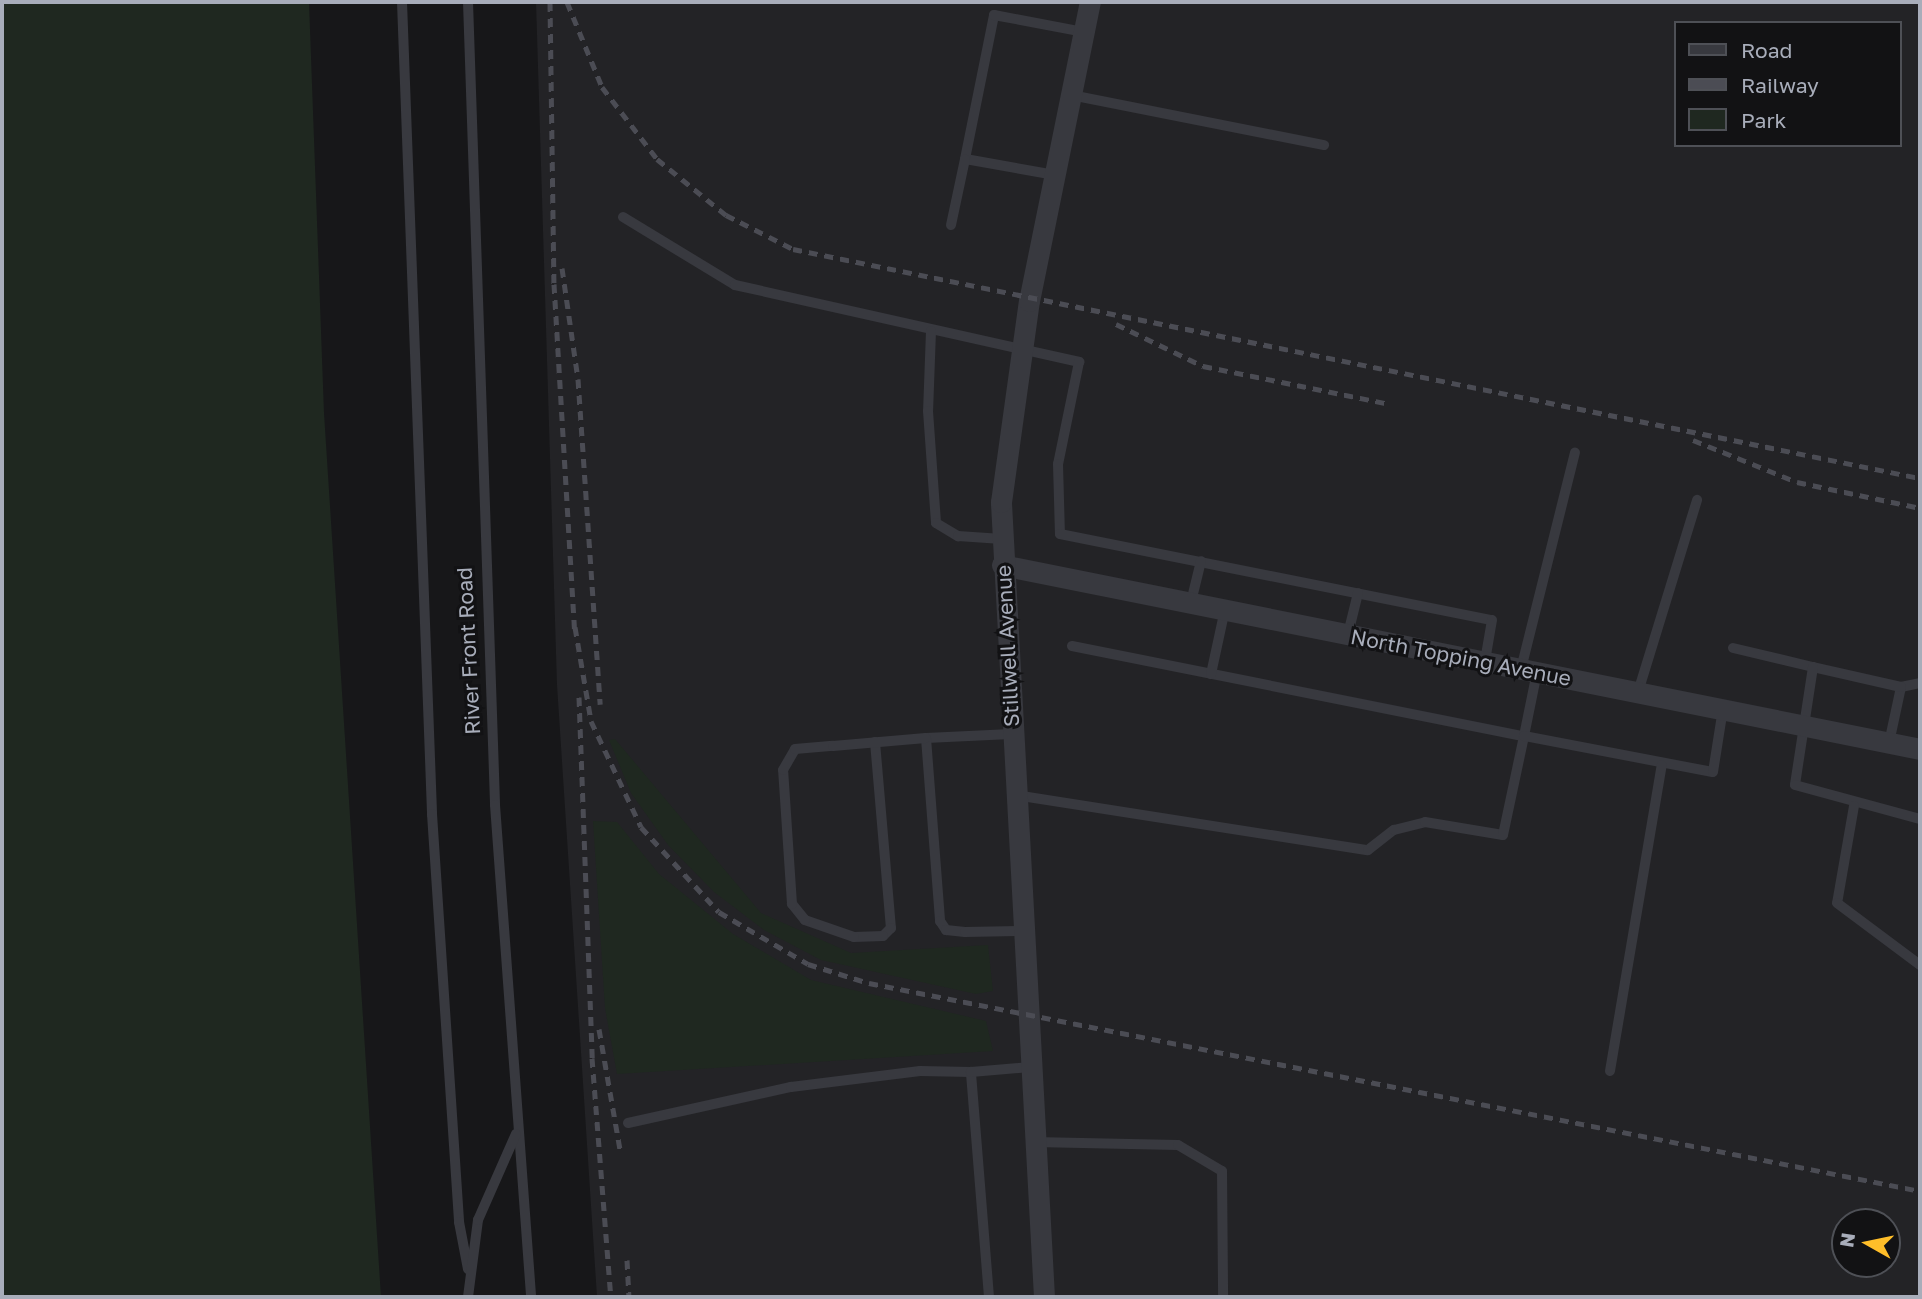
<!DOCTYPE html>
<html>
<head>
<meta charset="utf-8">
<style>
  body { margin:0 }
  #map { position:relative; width:1922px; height:1299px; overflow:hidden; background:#171719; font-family:"Golos Text",sans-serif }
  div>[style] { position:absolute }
  .built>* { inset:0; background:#232326 }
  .green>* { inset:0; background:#1f2820 }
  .lane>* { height:10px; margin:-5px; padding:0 5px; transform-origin:5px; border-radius:5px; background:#38393f }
  .street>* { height:21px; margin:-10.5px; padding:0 10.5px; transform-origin:10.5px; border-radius:10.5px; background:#38393f }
  .rail>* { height:5px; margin-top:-2.5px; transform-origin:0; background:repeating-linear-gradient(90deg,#4b4c54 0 9px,transparent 0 16px) }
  span { translate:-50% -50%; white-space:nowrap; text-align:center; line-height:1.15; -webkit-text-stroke:6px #121214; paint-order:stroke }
  .street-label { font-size:21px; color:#a8adba }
  .frame { position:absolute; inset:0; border:4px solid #a8adba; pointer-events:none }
  .legend { position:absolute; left:1674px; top:21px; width:228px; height:126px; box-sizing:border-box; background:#121214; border:2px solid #4e5056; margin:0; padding:9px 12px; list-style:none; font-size:21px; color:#a8adba }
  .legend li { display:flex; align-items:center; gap:14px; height:35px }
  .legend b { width:35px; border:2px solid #4e5056 }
  .north { position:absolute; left:1831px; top:1208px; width:70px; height:70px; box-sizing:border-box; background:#121214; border:2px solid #4e5056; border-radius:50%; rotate:279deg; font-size:19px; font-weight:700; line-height:28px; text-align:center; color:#a8adba }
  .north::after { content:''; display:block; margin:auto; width:24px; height:32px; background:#ffbe29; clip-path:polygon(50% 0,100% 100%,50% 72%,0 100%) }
</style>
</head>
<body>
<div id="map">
  <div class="built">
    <i style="clip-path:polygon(evenodd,536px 2px,1920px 2px,1920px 1297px,597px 1297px,557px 685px,536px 2px,1675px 23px,1899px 23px,1899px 145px,1675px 145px,1675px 23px,536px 2px,1845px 1222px,1887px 1222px,1887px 1264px,1845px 1264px,1845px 1222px)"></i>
  </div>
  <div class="green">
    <i style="clip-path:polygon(2px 2px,309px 2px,324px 413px,381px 1297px,2px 1297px)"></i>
    <i style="clip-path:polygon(615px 739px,761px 913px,851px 953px,988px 945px,993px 991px,976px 994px,821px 960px,764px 930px,714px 892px,668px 845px,631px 793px,609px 740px)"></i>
    <i style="clip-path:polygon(593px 821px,617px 822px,659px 874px,733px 934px,811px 980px,986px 1021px,993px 1051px,617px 1074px,605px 1008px)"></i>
  </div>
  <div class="lane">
    <i style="left:402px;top:2px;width:813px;rotate:87.88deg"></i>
    <i style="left:432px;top:814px;width:409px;rotate:86.2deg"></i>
    <i style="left:459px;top:1222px;width:48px;rotate:79.2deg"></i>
    <i style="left:468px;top:2px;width:803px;rotate:88.07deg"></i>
    <i style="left:495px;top:805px;width:493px;rotate:85.8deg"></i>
    <i style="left:1071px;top:95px;width:258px;rotate:11.2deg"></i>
    <i style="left:1055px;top:175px;width:91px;rotate:-169.9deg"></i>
    <i style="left:965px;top:159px;width:147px;rotate:-78.6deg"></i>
    <i style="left:994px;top:15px;width:92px;rotate:10.7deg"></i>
    <i style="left:623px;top:217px;width:131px;rotate:31.3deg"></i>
    <i style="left:735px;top:285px;width:353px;rotate:12.6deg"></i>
    <i style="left:1079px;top:362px;width:104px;rotate:101.6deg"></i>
    <i style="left:1058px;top:464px;width:70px;rotate:88.4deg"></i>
    <i style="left:1060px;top:534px;width:440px;rotate:11.3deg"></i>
    <i style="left:1492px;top:620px;width:42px;rotate:99.7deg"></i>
    <i style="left:951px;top:225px;width:67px;rotate:-78deg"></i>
    <i style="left:931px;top:331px;width:80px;rotate:92.1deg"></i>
    <i style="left:928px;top:411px;width:112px;rotate:85.9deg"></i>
    <i style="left:936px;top:523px;width:26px;rotate:31deg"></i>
    <i style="left:958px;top:536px;width:44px;rotate:3.9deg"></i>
    <i style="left:1191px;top:602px;width:42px;rotate:-76.3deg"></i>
    <i style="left:1348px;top:634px;width:42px;rotate:-76.3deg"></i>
    <i style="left:1072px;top:646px;width:461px;rotate:11.3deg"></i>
    <i style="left:1524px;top:736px;width:65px;rotate:-78.5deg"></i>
    <i style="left:1733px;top:648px;width:82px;rotate:13.4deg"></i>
    <i style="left:1521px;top:669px;width:223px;rotate:-76deg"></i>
    <i style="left:1211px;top:674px;width:66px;rotate:-77.8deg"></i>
    <i style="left:1901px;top:687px;width:19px;rotate:-12deg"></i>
    <i style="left:1638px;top:692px;width:201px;rotate:-72.9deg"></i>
    <i style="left:1011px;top:734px;width:85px;rotate:177.3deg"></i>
    <i style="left:926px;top:738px;width:184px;rotate:85.6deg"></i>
    <i style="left:940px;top:921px;width:11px;rotate:56deg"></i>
    <i style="left:946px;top:930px;width:19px;rotate:6deg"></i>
    <i style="left:965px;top:932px;width:58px;rotate:-1deg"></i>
    <i style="left:875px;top:742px;width:187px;rotate:85.1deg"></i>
    <i style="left:891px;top:928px;width:11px;rotate:135deg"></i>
    <i style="left:883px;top:936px;width:29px;rotate:178deg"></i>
    <i style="left:854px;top:937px;width:52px;rotate:-160.9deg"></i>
    <i style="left:805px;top:920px;width:21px;rotate:-129deg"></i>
    <i style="left:792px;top:904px;width:134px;rotate:-93.8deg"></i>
    <i style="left:783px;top:770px;width:24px;rotate:-60deg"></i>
    <i style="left:795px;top:749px;width:38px;rotate:-5deg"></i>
    <i style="left:833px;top:746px;width:93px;rotate:-4.9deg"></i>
    <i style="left:1889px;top:743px;width:57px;rotate:-77.9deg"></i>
    <i style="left:1901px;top:687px;width:90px;rotate:-167.2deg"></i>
    <i style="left:1813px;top:667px;width:119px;rotate:98.7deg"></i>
    <i style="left:1795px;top:785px;width:130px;rotate:15.2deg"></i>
    <i style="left:1015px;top:795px;width:357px;rotate:8.9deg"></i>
    <i style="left:1368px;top:850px;width:33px;rotate:-38deg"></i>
    <i style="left:1394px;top:830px;width:32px;rotate:-14deg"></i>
    <i style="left:1425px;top:822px;width:79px;rotate:9.5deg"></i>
    <i style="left:1503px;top:835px;width:101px;rotate:-78deg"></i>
    <i style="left:1524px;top:736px;width:192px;rotate:10.8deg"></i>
    <i style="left:1713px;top:772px;width:64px;rotate:-81deg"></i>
    <i style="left:1854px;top:806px;width:98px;rotate:99.9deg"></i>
    <i style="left:1837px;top:903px;width:104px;rotate:36.8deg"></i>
    <i style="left:1610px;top:1071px;width:310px;rotate:-80.4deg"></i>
    <i style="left:628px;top:1123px;width:167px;rotate:-12.5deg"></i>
    <i style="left:791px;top:1087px;width:130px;rotate:-7.1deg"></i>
    <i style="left:920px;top:1071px;width:51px;rotate:1.1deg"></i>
    <i style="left:1034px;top:1142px;width:144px;rotate:1.2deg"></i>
    <i style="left:1178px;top:1145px;width:51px;rotate:30.6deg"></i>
    <i style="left:1222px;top:1171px;width:126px;rotate:89.5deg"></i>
    <i style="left:468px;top:1297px;width:78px;rotate:-82.6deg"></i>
    <i style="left:478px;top:1220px;width:94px;rotate:-66.2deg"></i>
    <i style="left:989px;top:1297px;width:226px;rotate:-94.6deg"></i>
    <i style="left:971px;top:1072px;width:59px;rotate:-4.8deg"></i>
  </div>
  <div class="street">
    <i style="left:1002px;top:565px;width:936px;rotate:11.33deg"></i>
    <i style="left:1044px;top:1297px;width:796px;rotate:-93.1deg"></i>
    <i style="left:1001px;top:502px;width:203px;rotate:-82.1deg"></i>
    <i style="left:1029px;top:301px;width:305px;rotate:-78.5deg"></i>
  </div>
  <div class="rail">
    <i style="left:550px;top:2px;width:282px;rotate:89.2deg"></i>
    <i style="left:554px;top:284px;width:352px;rotate:86.6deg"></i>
    <i style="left:567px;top:2px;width:92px;rotate:67.6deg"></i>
    <i style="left:602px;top:87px;width:91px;rotate:52.6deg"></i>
    <i style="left:657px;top:159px;width:89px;rotate:39.1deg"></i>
    <i style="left:726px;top:215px;width:75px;rotate:26.9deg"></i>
    <i style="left:793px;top:249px;width:1150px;rotate:11.49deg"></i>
    <i style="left:562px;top:268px;width:112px;rotate:81.8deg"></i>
    <i style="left:578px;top:379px;width:326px;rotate:86.1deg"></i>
    <i style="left:1116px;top:324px;width:97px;rotate:25.8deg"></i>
    <i style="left:1203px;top:366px;width:190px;rotate:11.5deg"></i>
    <i style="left:1693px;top:440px;width:112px;rotate:22deg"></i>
    <i style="left:1797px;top:482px;width:126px;rotate:11.9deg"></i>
    <i style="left:575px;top:627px;width:95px;rotate:80.3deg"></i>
    <i style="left:591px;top:721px;width:117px;rotate:64.7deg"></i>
    <i style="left:641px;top:827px;width:115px;rotate:47.5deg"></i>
    <i style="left:719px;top:912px;width:103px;rotate:30.3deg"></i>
    <i style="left:808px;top:964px;width:64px;rotate:17.3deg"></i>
    <i style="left:869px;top:983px;width:1071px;rotate:11.19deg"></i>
    <i style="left:579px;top:697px;width:361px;rotate:87.9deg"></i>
    <i style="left:592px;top:1058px;width:240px;rotate:85.5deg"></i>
    <i style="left:599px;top:1029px;width:122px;rotate:80.1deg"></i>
    <i style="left:627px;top:1260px;width:37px;rotate:87deg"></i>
  </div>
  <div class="street-label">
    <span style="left:1007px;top:646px;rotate:-93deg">Stillwell Avenue</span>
    <span style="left:468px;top:651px;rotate:-93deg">River Front Road</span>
    <span style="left:1461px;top:657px;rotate:11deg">North Topping Avenue</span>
  </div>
  <div class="frame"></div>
  <ul class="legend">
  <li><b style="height:9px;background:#38393f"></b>Road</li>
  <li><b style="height:9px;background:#4b4c54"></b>Railway</li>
  <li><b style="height:19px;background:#1f2820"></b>Park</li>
  </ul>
  <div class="north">N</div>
</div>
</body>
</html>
